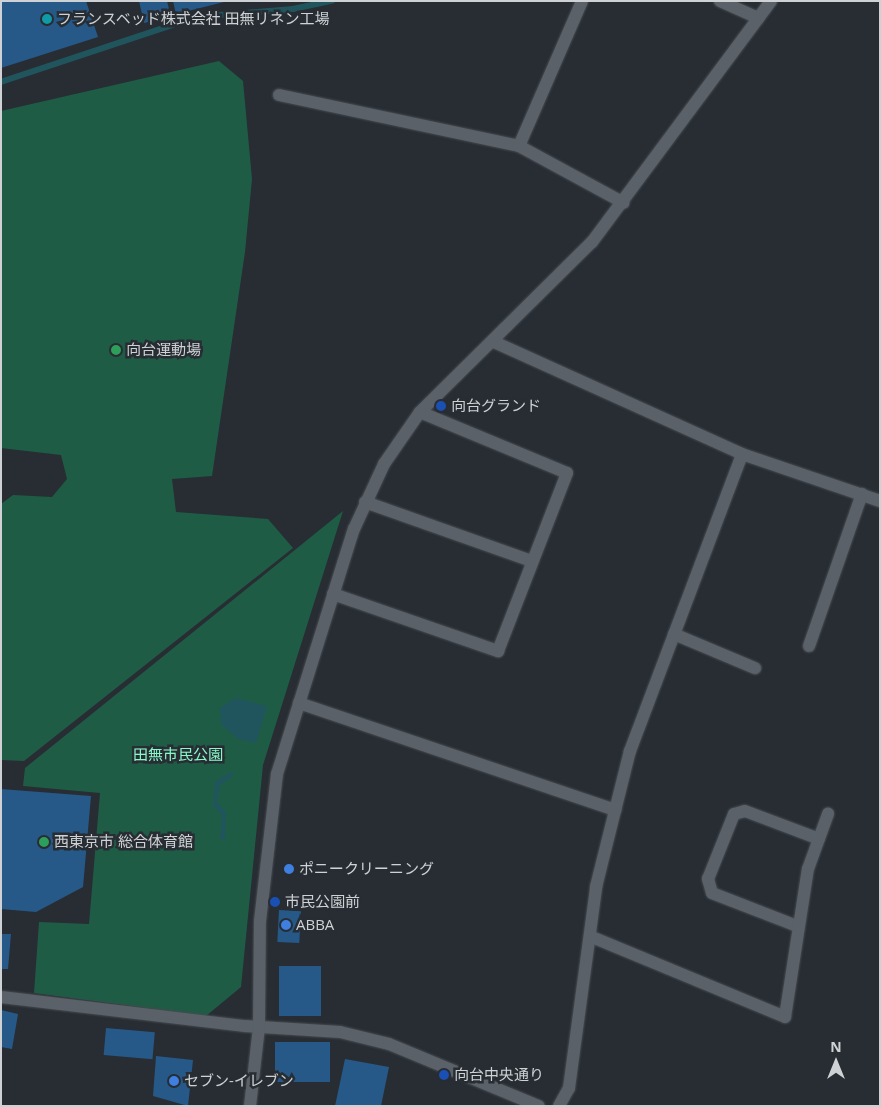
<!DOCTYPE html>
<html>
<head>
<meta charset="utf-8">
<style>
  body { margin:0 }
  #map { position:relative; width:881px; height:1107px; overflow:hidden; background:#272d33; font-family:"Open Sans","Noto Sans JP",sans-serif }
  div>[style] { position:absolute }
  .green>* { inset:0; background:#1f5c45 }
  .water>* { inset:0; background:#21555e }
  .stream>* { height:5.5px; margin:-2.75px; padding:0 2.75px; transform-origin:2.75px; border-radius:2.75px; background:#21555e }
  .building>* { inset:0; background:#265988; transform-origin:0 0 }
  .roads { filter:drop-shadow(0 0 1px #454a4f) drop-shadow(0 0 1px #454a4f) }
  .minor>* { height:12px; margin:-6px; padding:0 6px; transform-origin:6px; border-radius:6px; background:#5b6168 }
  .tertiary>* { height:12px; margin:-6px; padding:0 6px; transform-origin:6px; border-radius:6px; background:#5b6168 }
  .dots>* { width:14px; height:14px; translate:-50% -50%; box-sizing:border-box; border:2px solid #272d33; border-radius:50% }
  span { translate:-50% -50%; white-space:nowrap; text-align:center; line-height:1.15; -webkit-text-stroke:5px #272d33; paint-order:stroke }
  .poi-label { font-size:15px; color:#ced2d5 }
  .left { translate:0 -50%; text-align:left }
  .park-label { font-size:15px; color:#88f9c9 }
  .frame { position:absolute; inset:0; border:2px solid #ced2d5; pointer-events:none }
  .north { position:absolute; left:811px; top:1037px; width:50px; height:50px; -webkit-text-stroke:4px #272d33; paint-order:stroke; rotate:0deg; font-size:14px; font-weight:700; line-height:20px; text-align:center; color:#ced2d5 }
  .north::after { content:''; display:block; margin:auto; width:18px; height:22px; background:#ced2d5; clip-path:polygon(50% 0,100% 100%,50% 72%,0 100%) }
</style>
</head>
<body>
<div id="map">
  <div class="green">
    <i style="clip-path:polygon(219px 61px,243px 81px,252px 179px,245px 252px,212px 476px,172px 479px,176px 512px,268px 519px,293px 548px,24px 761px,1px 760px,1px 504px,13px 495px,52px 497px,67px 479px,61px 455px,1px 448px,1px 111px)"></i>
    <i style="clip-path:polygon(343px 511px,263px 765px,241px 987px,206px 1016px,34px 993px,39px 922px,89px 924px,100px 793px,23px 786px,25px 768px)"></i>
  </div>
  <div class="water">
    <i style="clip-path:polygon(235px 698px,267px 706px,256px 743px,238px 739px,221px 724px,220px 708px)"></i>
    <i style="clip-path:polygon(231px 772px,234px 775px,220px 785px,217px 802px,226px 812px,225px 840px,220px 839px,222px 815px,213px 805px,215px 782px)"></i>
  </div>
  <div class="stream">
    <i style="left:1px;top:82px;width:206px;rotate:-18.4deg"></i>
    <i style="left:196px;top:17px;width:97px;rotate:-4.7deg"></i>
    <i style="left:293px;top:9px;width:40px;rotate:-12deg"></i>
  </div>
  <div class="building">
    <i style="clip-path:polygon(1px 1px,86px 1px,98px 37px,1px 68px)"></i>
    <i style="clip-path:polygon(139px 1px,167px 1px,171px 17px,144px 23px)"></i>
    <i style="clip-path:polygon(173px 1px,224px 1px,224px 2px,176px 14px)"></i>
    <i style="clip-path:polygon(1px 789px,91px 796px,83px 887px,36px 912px,1px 909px)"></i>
    <i style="left:279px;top:910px;width:22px;height:32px;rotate:3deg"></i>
    <i style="clip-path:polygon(1px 934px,11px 934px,8px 969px,1px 969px)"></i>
    <i style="left:279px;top:966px;width:42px;height:50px"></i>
    <i style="clip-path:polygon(1px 1010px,18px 1014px,12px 1049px,1px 1047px)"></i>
    <i style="left:106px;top:1028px;width:49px;height:27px;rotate:5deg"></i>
    <i style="left:275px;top:1042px;width:55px;height:40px"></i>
    <i style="clip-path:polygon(156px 1056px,193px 1060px,188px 1106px,153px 1096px)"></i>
    <i style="clip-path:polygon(345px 1059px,389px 1067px,381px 1106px,335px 1106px)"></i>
  </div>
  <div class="roads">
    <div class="minor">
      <i style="left:720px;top:1px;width:42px;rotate:24.1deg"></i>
      <i style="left:279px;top:95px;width:245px;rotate:12deg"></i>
      <i style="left:519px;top:146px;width:119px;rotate:28.5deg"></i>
      <i style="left:519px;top:146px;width:158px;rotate:-66.5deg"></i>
      <i style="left:494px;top:342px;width:272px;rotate:24.3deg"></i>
      <i style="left:742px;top:454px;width:146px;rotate:18.8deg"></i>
      <i style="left:365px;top:502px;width:177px;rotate:19.5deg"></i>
      <i style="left:333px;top:594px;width:175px;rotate:19.1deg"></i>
      <i style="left:498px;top:651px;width:191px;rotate:-68.8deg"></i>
      <i style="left:567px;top:473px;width:159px;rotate:-157.5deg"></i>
      <i style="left:420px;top:412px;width:242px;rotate:-44.7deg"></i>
      <i style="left:592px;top:242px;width:300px;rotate:-53.4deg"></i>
      <i style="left:674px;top:634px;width:88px;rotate:22.8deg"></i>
      <i style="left:809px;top:646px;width:161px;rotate:-70.8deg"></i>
      <i style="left:299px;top:703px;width:334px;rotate:18.7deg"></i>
      <i style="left:797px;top:926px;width:91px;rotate:-158.8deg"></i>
      <i style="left:712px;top:893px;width:15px;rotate:-106deg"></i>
      <i style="left:708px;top:879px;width:70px;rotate:-68.2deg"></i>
      <i style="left:734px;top:814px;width:11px;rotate:-15deg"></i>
      <i style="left:745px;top:811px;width:79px;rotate:20.7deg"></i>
      <i style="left:592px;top:937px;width:209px;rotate:22.5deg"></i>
      <i style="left:785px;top:1017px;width:150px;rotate:-81.2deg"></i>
      <i style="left:808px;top:869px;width:59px;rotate:-70deg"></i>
      <i style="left:1px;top:997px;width:246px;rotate:6.8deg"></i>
      <i style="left:245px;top:1026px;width:95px;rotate:3.6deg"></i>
      <i style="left:340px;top:1032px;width:50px;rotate:13.8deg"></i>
      <i style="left:389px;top:1044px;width:162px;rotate:22.5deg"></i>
      <i style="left:250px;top:1106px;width:80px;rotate:-83.5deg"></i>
      <i style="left:559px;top:1106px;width:21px;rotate:-61deg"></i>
      <i style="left:569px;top:1088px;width:203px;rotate:-82.3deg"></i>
      <i style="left:596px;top:887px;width:140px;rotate:-76deg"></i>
      <i style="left:630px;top:751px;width:317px;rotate:-69.3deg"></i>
    </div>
    <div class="tertiary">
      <i style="left:259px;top:1027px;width:106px;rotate:-89.5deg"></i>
      <i style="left:260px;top:921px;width:148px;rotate:-83.4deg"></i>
      <i style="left:277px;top:774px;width:257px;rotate:-72.6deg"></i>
      <i style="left:354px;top:529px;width:72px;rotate:-65.2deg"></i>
      <i style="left:384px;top:464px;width:63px;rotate:-55.3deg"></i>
    </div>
  </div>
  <div class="dots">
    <i style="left:47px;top:19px;background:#0f9aa8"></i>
    <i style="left:116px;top:350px;background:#2e9e5b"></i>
    <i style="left:441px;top:406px;background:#1a4fb4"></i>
    <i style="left:44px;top:842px;background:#2e9e5b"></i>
    <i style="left:289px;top:869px;background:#3f7fe0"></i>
    <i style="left:275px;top:902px;background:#1a4fb4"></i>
    <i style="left:286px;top:925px;background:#3f7fe0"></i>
    <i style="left:444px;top:1075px;background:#1a4fb4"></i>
    <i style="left:174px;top:1081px;background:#3f7fe0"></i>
  </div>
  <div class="poi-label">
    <span class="left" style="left:57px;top:19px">フランスベッド株式会社 田無リネン工場</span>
    <span class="left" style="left:126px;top:350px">向台運動場</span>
    <span class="left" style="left:451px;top:406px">向台グランド</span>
    <span class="left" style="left:54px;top:842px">西東京市 総合体育館</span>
    <span class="left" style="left:299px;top:869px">ポニークリーニング</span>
    <span class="left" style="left:285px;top:902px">市民公園前</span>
    <span class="left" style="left:296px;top:925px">ABBA</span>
    <span class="left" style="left:454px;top:1075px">向台中央通り</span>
    <span class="left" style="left:184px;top:1081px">セブン-イレブン</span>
  </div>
  <div class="park-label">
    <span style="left:178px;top:755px">田無市民公園</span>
  </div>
  <div class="frame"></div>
  <div class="north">N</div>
</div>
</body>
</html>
